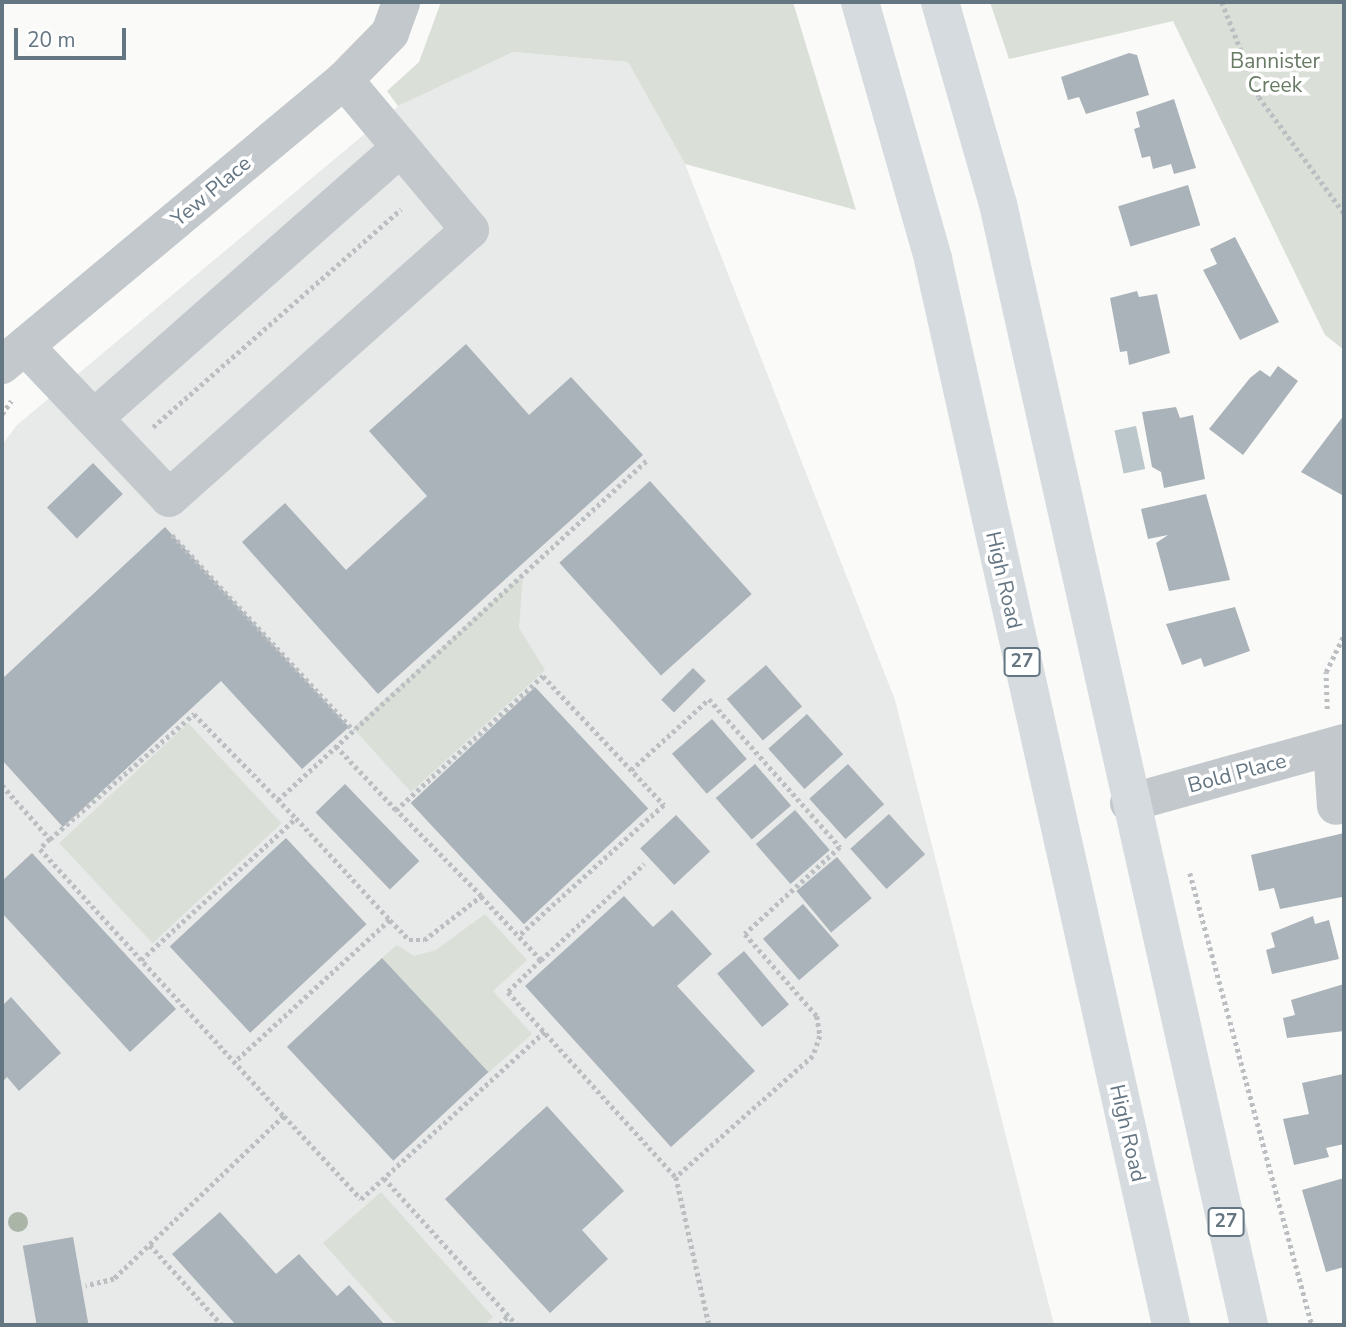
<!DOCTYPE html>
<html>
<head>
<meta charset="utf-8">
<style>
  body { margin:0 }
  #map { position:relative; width:1346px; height:1327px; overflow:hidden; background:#fafaf8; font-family:"Nunito Sans",sans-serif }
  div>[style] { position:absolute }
  .built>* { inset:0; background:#e8e9e9 }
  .green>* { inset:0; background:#dadfd7; transform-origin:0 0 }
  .water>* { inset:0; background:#bbc7cb; transform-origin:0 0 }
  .building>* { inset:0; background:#aab3b9; transform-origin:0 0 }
  .path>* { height:4.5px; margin-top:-2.25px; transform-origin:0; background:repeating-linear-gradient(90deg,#bbbfc2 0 3.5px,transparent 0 7px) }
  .minor>* { height:38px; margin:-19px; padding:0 19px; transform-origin:19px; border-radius:19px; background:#c3c8cc }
  .major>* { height:38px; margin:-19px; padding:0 19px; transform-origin:19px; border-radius:19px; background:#d6dbdf }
  .trees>* { width:20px; height:20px; margin:-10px; border-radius:50%; background:#aab4a7 }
  span { translate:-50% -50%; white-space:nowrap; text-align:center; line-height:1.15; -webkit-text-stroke:7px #fff; paint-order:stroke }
  .shield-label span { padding:2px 5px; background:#fff; border:2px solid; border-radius:5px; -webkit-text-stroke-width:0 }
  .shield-label { font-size:19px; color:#657683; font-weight:700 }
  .park-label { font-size:21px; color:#687a64 }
  .street-label { font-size:21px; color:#657683 }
  .frame { position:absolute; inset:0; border:4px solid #657683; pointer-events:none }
  .scale { position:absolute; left:14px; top:28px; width:112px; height:32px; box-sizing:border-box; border:4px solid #657683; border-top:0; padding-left:9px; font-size:21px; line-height:24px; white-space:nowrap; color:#657683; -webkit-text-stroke:5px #fff; paint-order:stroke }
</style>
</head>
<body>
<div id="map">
  <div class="built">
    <i style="clip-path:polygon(513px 52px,628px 62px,685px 164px,895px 700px,1054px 1325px,2px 1325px,2px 445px,17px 425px,398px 106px)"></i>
  </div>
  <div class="green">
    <i style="clip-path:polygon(441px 2px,793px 2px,856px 210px,685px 164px,628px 62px,513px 52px,398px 106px,387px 91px,419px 62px)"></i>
    <i style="clip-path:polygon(990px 2px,1344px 2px,1344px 350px,1325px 335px,1173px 21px,1009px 59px)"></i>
    <i style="clip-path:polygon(523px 574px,519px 628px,545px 670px,411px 792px,353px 728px)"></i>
    <i style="left:188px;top:723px;width:137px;height:176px;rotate:47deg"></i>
    <i style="clip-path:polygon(485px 914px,527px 960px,493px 991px,532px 1034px,488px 1073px,382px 958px,397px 945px,414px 956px,436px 950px)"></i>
    <i style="clip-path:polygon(381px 1192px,493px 1317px,484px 1325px,397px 1325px,323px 1243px)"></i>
  </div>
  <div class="water">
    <i style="left:1136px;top:426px;width:44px;height:22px;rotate:78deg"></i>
  </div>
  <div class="building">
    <i style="clip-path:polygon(1129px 53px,1137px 55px,1149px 95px,1086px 114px,1079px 97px,1068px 100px,1061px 77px)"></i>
    <i style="clip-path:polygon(1174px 99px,1196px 168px,1174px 174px,1171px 164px,1153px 169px,1150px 156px,1142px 158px,1134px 129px,1140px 127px,1136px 112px)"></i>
    <i style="left:1188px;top:185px;width:42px;height:73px;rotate:73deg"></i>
    <i style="clip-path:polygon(1235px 237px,1279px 322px,1240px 340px,1203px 270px,1217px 264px,1210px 249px)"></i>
    <i style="clip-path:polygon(1137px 291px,1139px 297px,1157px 294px,1170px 353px,1129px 365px,1127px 351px,1120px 352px,1110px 298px)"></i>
    <i style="clip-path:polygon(466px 344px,529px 415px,571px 377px,643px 455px,378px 694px,242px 542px,285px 503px,346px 570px,427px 496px,369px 431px)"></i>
    <i style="clip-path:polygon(1278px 366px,1298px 381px,1243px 455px,1209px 429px,1250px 378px,1260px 370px,1270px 377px)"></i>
    <i style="clip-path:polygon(1176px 407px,1180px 418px,1193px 415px,1205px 479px,1164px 488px,1161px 472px,1152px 467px,1142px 412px)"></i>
    <i style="clip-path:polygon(1344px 415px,1344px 491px,1342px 495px,1301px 472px)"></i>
    <i style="left:93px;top:463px;width:43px;height:64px;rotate:46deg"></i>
    <i style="left:650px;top:481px;width:152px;height:122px;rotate:48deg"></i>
    <i style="clip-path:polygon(1206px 494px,1230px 580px,1169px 591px,1156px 543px,1168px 535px,1148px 539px,1141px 509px)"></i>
    <i style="clip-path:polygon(165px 527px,349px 727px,302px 769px,221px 681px,63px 827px,2px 760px,2px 679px)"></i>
    <i style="clip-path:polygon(1235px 607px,1250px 651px,1204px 667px,1201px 658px,1182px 665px,1166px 624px)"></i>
    <i style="left:766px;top:665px;width:55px;height:52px;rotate:49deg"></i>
    <i style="left:693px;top:668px;width:18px;height:45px;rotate:45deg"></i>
    <i style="left:535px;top:687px;width:166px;height:170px;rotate:47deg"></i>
    <i style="left:807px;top:714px;width:54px;height:52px;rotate:48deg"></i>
    <i style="left:712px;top:719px;width:53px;height:53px;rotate:49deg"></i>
    <i style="left:755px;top:764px;width:55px;height:52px;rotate:49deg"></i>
    <i style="left:848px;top:764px;width:54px;height:52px;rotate:48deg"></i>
    <i style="left:345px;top:784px;width:107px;height:41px;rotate:46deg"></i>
    <i style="left:795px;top:810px;width:53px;height:52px;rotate:49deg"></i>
    <i style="left:889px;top:814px;width:54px;height:52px;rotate:48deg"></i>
    <i style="left:676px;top:815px;width:50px;height:49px;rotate:47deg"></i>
    <i style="clip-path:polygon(1344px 833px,1342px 897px,1280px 909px,1274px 888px,1259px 891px,1251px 855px)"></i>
    <i style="left:286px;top:838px;width:118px;height:159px;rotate:47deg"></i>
    <i style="clip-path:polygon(32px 853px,176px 1009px,130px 1052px,2px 913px,2px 881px)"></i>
    <i style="left:837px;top:857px;width:54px;height:53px;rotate:50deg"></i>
    <i style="clip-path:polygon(624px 896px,653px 927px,672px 910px,712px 954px,677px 986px,755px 1071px,671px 1147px,525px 986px)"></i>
    <i style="left:803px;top:904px;width:55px;height:53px;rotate:49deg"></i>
    <i style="clip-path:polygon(1313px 916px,1315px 924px,1329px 920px,1339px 959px,1272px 974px,1266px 950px,1275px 947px,1271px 933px)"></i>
    <i style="left:744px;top:951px;width:70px;height:35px;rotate:50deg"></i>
    <i style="left:382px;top:958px;width:156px;height:130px;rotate:47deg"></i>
    <i style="clip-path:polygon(1344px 984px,1344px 1031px,1287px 1038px,1283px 1018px,1295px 1015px,1291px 1000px)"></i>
    <i style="clip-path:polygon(11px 997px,61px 1053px,19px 1091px,7px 1077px,2px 1082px,2px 1006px)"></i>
    <i style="clip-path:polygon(1343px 1074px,1344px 1144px,1326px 1148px,1329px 1157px,1294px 1165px,1283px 1119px,1309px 1114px,1302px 1083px)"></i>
    <i style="clip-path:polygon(547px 1106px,624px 1191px,582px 1230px,608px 1259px,550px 1313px,445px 1199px)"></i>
    <i style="clip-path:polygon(1344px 1178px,1344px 1267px,1326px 1272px,1302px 1190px)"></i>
    <i style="clip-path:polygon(220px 1212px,276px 1274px,299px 1254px,337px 1296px,349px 1285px,385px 1325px,236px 1325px,172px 1254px)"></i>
    <i style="left:73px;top:1237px;width:89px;height:51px;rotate:80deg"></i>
  </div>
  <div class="path">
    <i style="left:1222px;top:2px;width:102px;rotate:68.7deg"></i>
    <i style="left:1259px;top:97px;width:144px;rotate:53.8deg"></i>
    <i style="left:2px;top:414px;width:16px;rotate:-55deg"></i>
    <i style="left:153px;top:427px;width:330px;rotate:-41.3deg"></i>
    <i style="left:172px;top:535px;width:267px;rotate:47.1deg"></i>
    <i style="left:1327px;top:709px;width:37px;rotate:-92deg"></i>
    <i style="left:1326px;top:672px;width:41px;rotate:-64.1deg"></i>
    <i style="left:336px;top:746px;width:88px;rotate:46.8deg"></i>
    <i style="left:631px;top:770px;width:105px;rotate:-42.3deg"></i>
    <i style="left:709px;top:699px;width:198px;rotate:48.5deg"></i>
    <i style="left:840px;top:847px;width:129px;rotate:137.5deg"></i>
    <i style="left:745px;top:934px;width:109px;rotate:48.7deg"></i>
    <i style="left:817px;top:1016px;width:20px;rotate:81deg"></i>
    <i style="left:820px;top:1036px;width:21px;rotate:109deg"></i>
    <i style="left:813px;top:1056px;width:183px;rotate:138.5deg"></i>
    <i style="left:2px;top:785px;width:72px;rotate:48.4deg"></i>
    <i style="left:50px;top:839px;width:14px;rotate:135deg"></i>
    <i style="left:40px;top:849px;width:362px;rotate:47.6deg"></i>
    <i style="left:284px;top:1116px;width:236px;rotate:136.2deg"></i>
    <i style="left:114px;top:1279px;width:29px;rotate:166deg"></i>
    <i style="left:278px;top:800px;width:503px;rotate:-42.66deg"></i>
    <i style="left:50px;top:839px;width:191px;rotate:-41deg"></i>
    <i style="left:194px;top:714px;width:146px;rotate:45.6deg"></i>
    <i style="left:1190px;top:873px;width:468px;rotate:74.9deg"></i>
    <i style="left:481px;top:896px;width:121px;rotate:-134.7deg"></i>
    <i style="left:396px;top:810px;width:199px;rotate:-42.4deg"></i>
    <i style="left:543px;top:676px;width:177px;rotate:46.8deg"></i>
    <i style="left:664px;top:805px;width:195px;rotate:137.9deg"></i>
    <i style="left:390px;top:920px;width:28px;rotate:46deg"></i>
    <i style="left:409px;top:940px;width:15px"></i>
    <i style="left:424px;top:940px;width:72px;rotate:-37.7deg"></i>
    <i style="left:481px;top:896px;width:88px;rotate:46.8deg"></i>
    <i style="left:541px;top:960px;width:46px;rotate:135.9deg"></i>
    <i style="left:508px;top:992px;width:250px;rotate:47.8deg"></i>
    <i style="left:676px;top:1177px;width:152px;rotate:77.4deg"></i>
    <i style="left:141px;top:960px;width:210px;rotate:-42.5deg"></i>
    <i style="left:296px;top:818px;width:139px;rotate:47.3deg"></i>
    <i style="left:390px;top:920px;width:210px;rotate:137.5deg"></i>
    <i style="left:541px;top:960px;width:141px;rotate:-43deg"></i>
    <i style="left:284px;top:1116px;width:113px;rotate:47.1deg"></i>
    <i style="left:361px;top:1199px;width:249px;rotate:-42.4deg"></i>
    <i style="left:384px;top:1178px;width:198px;rotate:47.9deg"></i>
    <i style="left:150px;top:1245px;width:108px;rotate:48deg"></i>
    <i style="left:500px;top:1325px;width:13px;rotate:-51deg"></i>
  </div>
  <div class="minor">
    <i style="left:25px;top:346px;width:209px;rotate:46.5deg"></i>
    <i style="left:169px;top:498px;width:403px;rotate:-41.7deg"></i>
    <i style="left:470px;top:230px;width:196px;rotate:-130deg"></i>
    <i style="left:2px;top:365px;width:445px;rotate:-39.8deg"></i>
    <i style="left:344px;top:80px;width:66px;rotate:-45.6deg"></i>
    <i style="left:390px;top:33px;width:33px;rotate:-70deg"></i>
    <i style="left:94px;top:418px;width:409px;rotate:-41.4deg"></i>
    <i style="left:1332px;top:748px;width:58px;rotate:86.1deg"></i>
    <i style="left:1129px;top:803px;width:223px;rotate:-15.6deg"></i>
  </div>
  <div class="major">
    <i style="left:860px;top:2px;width:267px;rotate:74.1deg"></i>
    <i style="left:933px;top:259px;width:1092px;rotate:77.41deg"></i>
    <i style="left:940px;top:2px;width:210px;rotate:74deg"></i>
    <i style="left:998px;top:204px;width:1149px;rotate:77.38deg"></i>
  </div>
  <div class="trees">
    <i style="left:18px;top:1222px"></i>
  </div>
  <div class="shield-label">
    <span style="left:1022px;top:662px">27</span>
    <span style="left:1226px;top:1222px">27</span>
  </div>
  <div class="park-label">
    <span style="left:1275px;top:73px">Bannister<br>Creek</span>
  </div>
  <div class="street-label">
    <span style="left:211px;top:191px;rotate:-40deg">Yew Place</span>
    <span style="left:1004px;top:580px;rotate:77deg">High Road</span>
    <span style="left:1237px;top:773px;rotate:-15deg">Bold Place</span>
    <span style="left:1128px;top:1133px;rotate:77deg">High Road</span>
  </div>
  <div class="frame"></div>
  <div class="scale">20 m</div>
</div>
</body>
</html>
